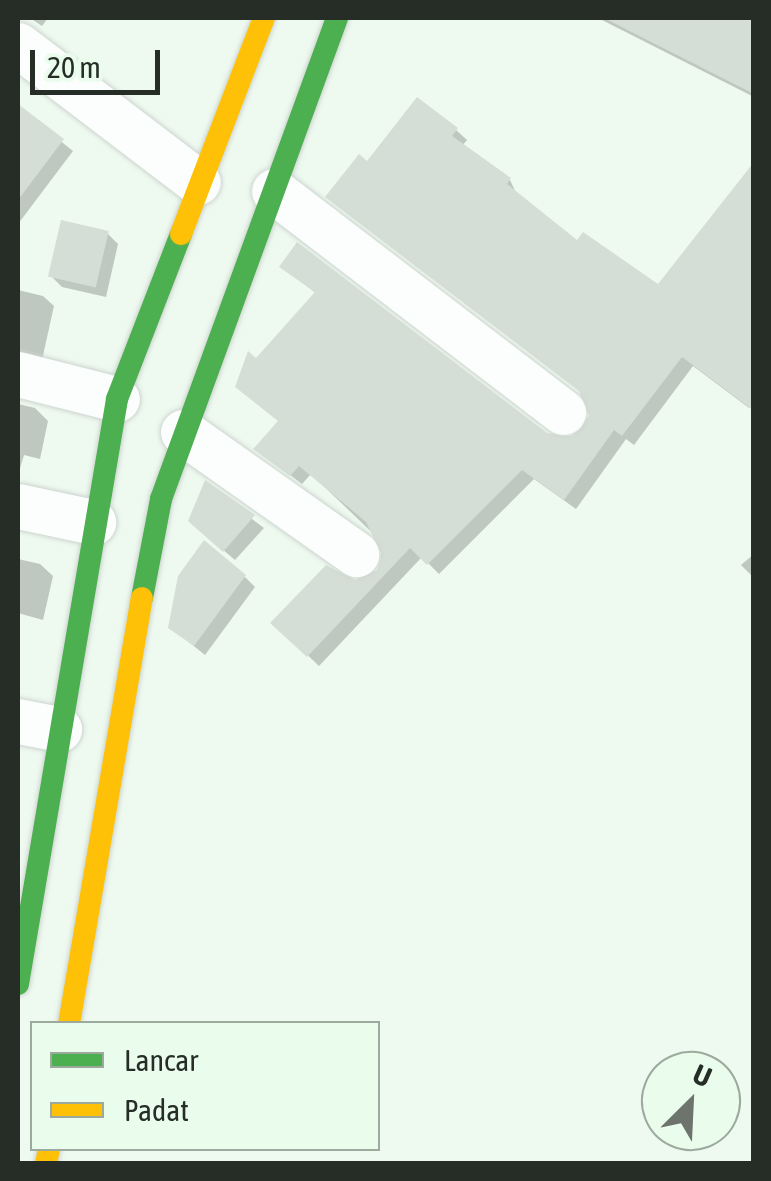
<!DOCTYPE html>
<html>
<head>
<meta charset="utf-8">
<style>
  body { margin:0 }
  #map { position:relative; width:771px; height:1181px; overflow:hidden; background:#eef9f0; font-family:"Asap Condensed",sans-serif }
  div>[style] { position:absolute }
  .shadow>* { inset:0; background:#0003 }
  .building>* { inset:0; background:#d5ded6; transform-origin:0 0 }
  .roads { filter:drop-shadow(0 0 2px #ccd5ce) drop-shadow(0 0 2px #ccd5ce) }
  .street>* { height:45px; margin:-22.5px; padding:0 22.5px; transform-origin:22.5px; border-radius:22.5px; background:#fcfefd }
  .fast>* { height:22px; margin:-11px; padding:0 11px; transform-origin:11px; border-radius:11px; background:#4caf50 }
  .slow>* { height:22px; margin:-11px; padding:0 11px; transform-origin:11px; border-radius:11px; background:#ffc107 }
  span { translate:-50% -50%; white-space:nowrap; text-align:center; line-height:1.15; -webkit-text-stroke:9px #eafdec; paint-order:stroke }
  .frame { position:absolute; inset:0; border:20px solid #262d27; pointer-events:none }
  .legend { position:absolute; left:30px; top:1021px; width:350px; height:130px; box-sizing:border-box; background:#eafdec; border:2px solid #9caa9d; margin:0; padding:12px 18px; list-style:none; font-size:30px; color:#262d27 }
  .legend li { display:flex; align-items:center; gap:20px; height:50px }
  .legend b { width:50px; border:2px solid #9caa9d }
  .north { position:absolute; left:641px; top:1051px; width:100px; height:100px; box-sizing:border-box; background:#eafdec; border:2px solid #9caa9d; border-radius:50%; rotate:24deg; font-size:28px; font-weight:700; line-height:40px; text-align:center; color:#262d27 }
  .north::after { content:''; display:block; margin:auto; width:35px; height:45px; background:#6c746d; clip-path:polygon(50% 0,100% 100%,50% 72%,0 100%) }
  .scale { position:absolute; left:30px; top:50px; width:130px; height:45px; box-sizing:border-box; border:5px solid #262d27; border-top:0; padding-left:12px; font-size:30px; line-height:35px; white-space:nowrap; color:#262d27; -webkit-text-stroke:8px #eafdec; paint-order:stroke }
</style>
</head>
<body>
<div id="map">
  <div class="shadow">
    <i style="clip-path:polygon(30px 18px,48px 18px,42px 26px)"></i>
    <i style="clip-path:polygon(598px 18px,737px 18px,754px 26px,754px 97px)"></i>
    <i style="clip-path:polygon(18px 107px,73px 151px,18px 224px)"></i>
    <i style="clip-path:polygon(456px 130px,467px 140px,462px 146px,510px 180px,517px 195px,754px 402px,749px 408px,693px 366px,634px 445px,626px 439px,576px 509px,534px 479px,439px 574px,422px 557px,319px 666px,274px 623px,379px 572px,383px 543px,311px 474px,302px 484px,256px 449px,280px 422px,257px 361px,317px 294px,282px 267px,546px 435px,575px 438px,592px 415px,583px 394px,368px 164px)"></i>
    <i style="clip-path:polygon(108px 234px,118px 244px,106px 297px,62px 287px,51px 276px)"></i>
    <i style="clip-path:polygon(18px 290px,43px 296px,54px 306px,42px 360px,18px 362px)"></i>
    <i style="clip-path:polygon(18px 404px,35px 408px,48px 421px,40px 459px,24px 455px,18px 475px)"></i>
    <i style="clip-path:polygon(206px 484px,264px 528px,235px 560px,202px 532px)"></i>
    <i style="clip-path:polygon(754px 554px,754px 578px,741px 565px)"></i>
    <i style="clip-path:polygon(18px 559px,40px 564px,53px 576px,43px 620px,18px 613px)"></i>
    <i style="clip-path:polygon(245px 577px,255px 587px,205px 655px,170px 627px)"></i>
  </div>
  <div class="building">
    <i style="clip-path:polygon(604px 18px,754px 18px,754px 94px)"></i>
    <i style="clip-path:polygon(417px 97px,458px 128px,452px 136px,511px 178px,507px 184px,577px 240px,583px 232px,658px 284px,754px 162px,754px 411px,682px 357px,622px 436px,614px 430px,564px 500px,522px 470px,427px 565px,410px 548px,307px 657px,270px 623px,326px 565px,355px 580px,377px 570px,382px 555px,366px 522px,299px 466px,290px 476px,253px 449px,278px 421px,235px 387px,248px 351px,256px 358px,315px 292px,279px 267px,297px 242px,547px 433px,572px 436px,589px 416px,579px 391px,325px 197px,359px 154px,367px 161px)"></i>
    <i style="clip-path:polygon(18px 104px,64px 139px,18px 200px)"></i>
    <i style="left:61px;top:220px;width:49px;height:58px;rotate:13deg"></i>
    <i style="clip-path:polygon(205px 480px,255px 515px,223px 552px,188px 521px)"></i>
    <i style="clip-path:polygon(204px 540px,246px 575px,194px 646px,168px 628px,178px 576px)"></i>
  </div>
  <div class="roads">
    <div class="street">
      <i style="left:18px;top:45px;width:226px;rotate:37.3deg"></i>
      <i style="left:274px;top:191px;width:364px;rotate:37.4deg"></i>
      <i style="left:18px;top:374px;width:102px;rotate:14.2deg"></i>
      <i style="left:183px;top:432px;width:212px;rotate:35.2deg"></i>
      <i style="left:18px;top:506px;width:77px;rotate:12deg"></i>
      <i style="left:18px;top:721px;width:42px;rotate:11deg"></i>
    </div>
    <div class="fast">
      <i style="left:142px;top:598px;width:101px;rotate:-79.1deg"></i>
      <i style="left:161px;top:499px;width:512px;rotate:-69.9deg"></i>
      <i style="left:18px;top:984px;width:593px;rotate:-80.39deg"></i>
      <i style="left:117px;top:399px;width:177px;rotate:-68.8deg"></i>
    </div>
    <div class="slow">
      <i style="left:181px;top:234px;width:231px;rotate:-69deg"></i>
      <i style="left:69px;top:1024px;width:432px;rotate:-80.3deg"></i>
      <i style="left:46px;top:1164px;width:16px;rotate:-79deg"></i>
    </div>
  </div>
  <div class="frame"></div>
  <ul class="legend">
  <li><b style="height:12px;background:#4caf50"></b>Lancar</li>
  <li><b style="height:12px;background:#ffc107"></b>Padat</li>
  </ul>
  <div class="north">U</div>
  <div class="scale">20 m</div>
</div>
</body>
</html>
